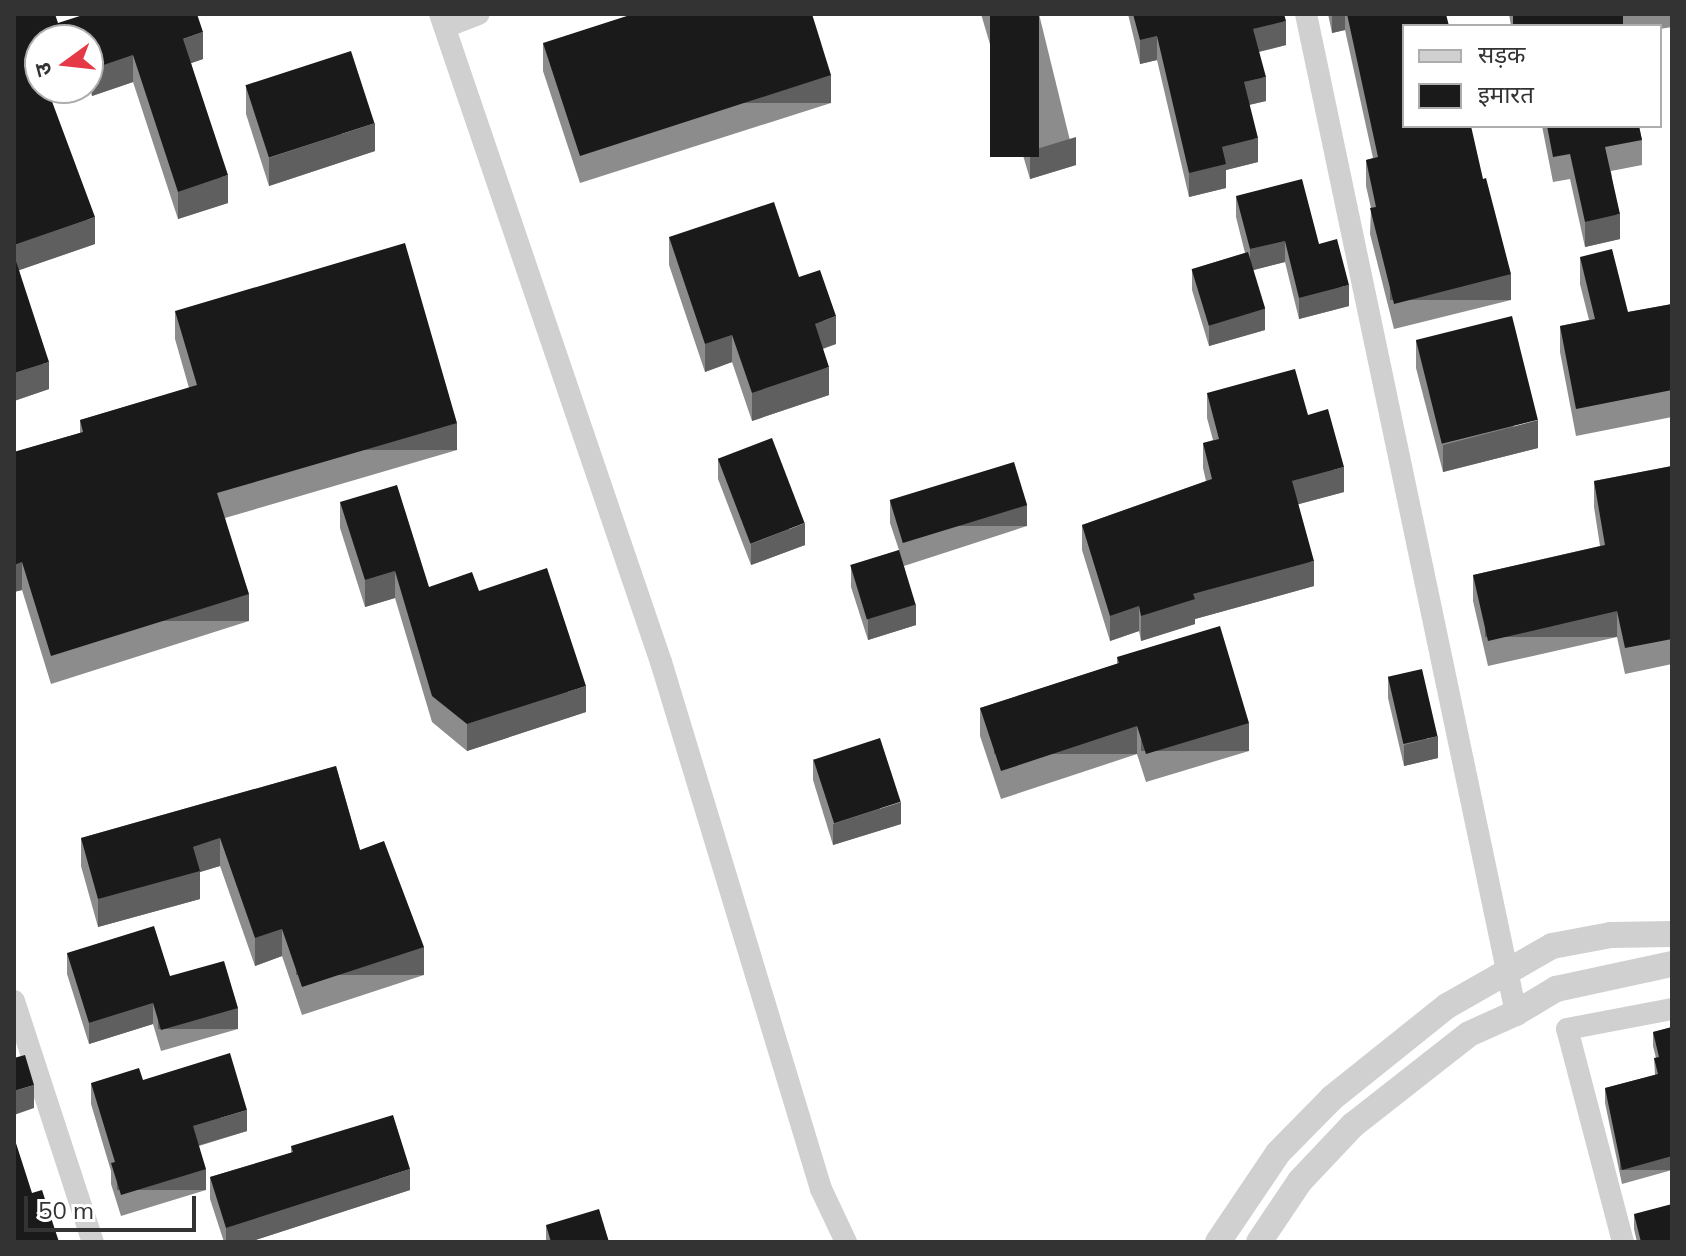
<!DOCTYPE html>
<html>
<head>
<meta charset="utf-8">
<style>
  body { margin:0 }
  #map { position:relative; width:1686px; height:1256px; overflow:hidden; background:#fff; font-family:Mulish,"Noto Sans Devanagari",sans-serif }
  div>[style] { position:absolute }
  .minor>* { height:22px; margin:-11px; padding:0 11px; transform-origin:11px; border-radius:11px; background:#d0d0d0 }
  .tertiary>* { height:26px; margin:-13px; padding:0 13px; transform-origin:13px; border-radius:13px; background:#d0d0d0 }
  .wall>* { inset:0; background:#8c8c8c }
  .shaded-wall>* { inset:0; background:#5f5f5f; transform-origin:0 0 }
  .building>* { inset:0; background:#1a1a1a; transform-origin:0 0 }
  span { translate:-50% -50%; white-space:nowrap; text-align:center; line-height:1.15; -webkit-text-stroke:8px #fff; paint-order:stroke }
  .frame { position:absolute; inset:0; border:16px solid #333; pointer-events:none }
  .legend { position:absolute; left:1402px; top:24px; width:260px; height:104px; box-sizing:border-box; background:#fff; border:2px solid #adadad; margin:0; padding:10px 14px; list-style:none; font-size:24px; color:#333 }
  .legend li { display:flex; align-items:center; gap:16px; height:40px }
  .legend b { width:40px; border:2px solid #adadad }
  .north { position:absolute; left:24px; top:24px; width:80px; height:80px; box-sizing:border-box; background:#fff; border:2px solid #adadad; border-radius:50%; rotate:255deg; font-size:22px; font-weight:700; line-height:32px; text-align:center; color:#333 }
  .north::after { content:''; display:block; margin:auto; width:28px; height:36px; background:#e63946; clip-path:polygon(50% 0,100% 100%,50% 72%,0 100%) }
  .scale { position:absolute; left:24px; top:1196px; width:172px; height:36px; box-sizing:border-box; border:4px solid #333; border-top:0; padding-left:10px; font-size:24px; line-height:28px; white-space:nowrap; color:#333; -webkit-text-stroke:6px #fff; paint-order:stroke }
</style>
</head>
<body>
<div id="map">
  <div class="minor">
    <i style="left:440px;top:14px;width:685px;rotate:71.17deg"></i>
    <i style="left:661px;top:662px;width:551px;rotate:73.11deg"></i>
    <i style="left:821px;top:1189px;width:59px;rotate:64.7deg"></i>
    <i style="left:1306px;top:14px;width:1021px;rotate:78.13deg"></i>
    <i style="left:445px;top:27px;width:36px;rotate:-21deg"></i>
    <i style="left:14px;top:1001px;width:254px;rotate:71.9deg"></i>
    <i style="left:1623px;top:1242px;width:220px;rotate:-104.7deg"></i>
    <i style="left:1567px;top:1029px;width:107px;rotate:-10.8deg"></i>
  </div>
  <div class="tertiary">
    <i style="left:1218px;top:1242px;width:107px;rotate:-56deg"></i>
    <i style="left:1278px;top:1153px;width:77px;rotate:-45.5deg"></i>
    <i style="left:1332px;top:1098px;width:147px;rotate:-38.7deg"></i>
    <i style="left:1447px;top:1006px;width:121px;rotate:-29.7deg"></i>
    <i style="left:1552px;top:946px;width:60px;rotate:-10.6deg"></i>
    <i style="left:1611px;top:935px;width:61px;rotate:-0.9deg"></i>
    <i style="left:1259px;top:1242px;width:73px;rotate:-56.1deg"></i>
    <i style="left:1300px;top:1181px;width:77px;rotate:-46.6deg"></i>
    <i style="left:1353px;top:1125px;width:147px;rotate:-38.1deg"></i>
    <i style="left:1469px;top:1034px;width:51px;rotate:-24.1deg"></i>
    <i style="left:1516px;top:1013px;width:47px;rotate:-31deg"></i>
    <i style="left:1556px;top:989px;width:119px;rotate:-12.2deg"></i>
  </div>
  <div class="wall">
    <i style="clip-path:polygon(14px 14px,58px 23px,203px 59px,191px 63px,228px 203px,178px 219px,133px 82px,92px 96px,88px 83px,88px 40px,40px 88px,65px 88px,49px 93px,95px 244px,19px 270px,49px 389px,14px 401px)"></i>
    <i style="clip-path:polygon(981px 14px,1039px 14px,1076px 165px,1030px 179px)"></i>
    <i style="clip-path:polygon(1128px 14px,1284px 14px,1286px 45px,1259px 52px,1266px 101px,1249px 105px,1258px 162px,1226px 170px,1226px 188px,1189px 197px,1157px 60px,1140px 64px)"></i>
    <i style="clip-path:polygon(1328px 14px,1446px 14px,1404px 26px,1511px 300px,1394px 329px,1370px 234px,1371px 208px,1366px 186px,1366px 160px,1373px 158px,1345px 30px,1332px 33px)"></i>
    <i style="clip-path:polygon(1509px 14px,1672px 14px,1672px 29px,1672px 27px,1660px 29px,1660px 26px,1511px 26px)"></i>
    <i style="clip-path:polygon(543px 43px,831px 103px,580px 183px,543px 71px)"></i>
    <i style="clip-path:polygon(246px 86px,375px 151px,269px 186px,246px 114px)"></i>
    <i style="clip-path:polygon(1542px 126px,1639px 126px,1642px 140px,1642px 165px,1611px 171px,1620px 239px,1585px 247px,1570px 179px,1553px 182px)"></i>
    <i style="clip-path:polygon(1236px 196px,1319px 244px,1349px 306px,1299px 319px,1285px 262px,1253px 270px,1265px 330px,1209px 346px,1192px 290px,1192px 269px,1245px 253px,1236px 217px)"></i>
    <i style="clip-path:polygon(669px 237px,799px 277px,836px 344px,823px 349px,829px 395px,752px 421px,732px 362px,705px 372px,669px 265px)"></i>
    <i style="clip-path:polygon(1580px 257px,1628px 312px,1672px 304px,1672px 417px,1576px 436px,1560px 352px,1560px 326px,1589px 320px,1580px 284px)"></i>
    <i style="clip-path:polygon(175px 311px,457px 450px,225px 518px,249px 621px,51px 684px,22px 590px,14px 592px,14px 452px,80px 433px,80px 420px,189px 388px,175px 339px)"></i>
    <i style="clip-path:polygon(1416px 340px,1538px 448px,1443px 472px,1416px 368px)"></i>
    <i style="clip-path:polygon(1207px 393px,1308px 415px,1344px 492px,1298px 504px,1314px 586px,1195px 619px,1195px 624px,1141px 641px,1139px 631px,1110px 641px,1082px 550px,1082px 525px,1206px 481px,1203px 468px,1203px 443px,1213px 440px,1207px 418px)"></i>
    <i style="clip-path:polygon(718px 458px,805px 545px,751px 565px,718px 479px)"></i>
    <i style="clip-path:polygon(1672px 466px,1672px 664px,1625px 674px,1617px 637px,1488px 666px,1473px 601px,1473px 575px,1600px 546px,1594px 507px,1594px 481px)"></i>
    <i style="clip-path:polygon(340px 502px,429px 587px,479px 591px,586px 712px,467px 751px,432px 722px,395px 598px,365px 607px,340px 528px)"></i>
    <i style="clip-path:polygon(890px 502px,1027px 526px,904px 566px,916px 625px,868px 640px,851px 587px,851px 566px,899px 550px,890px 523px)"></i>
    <i style="clip-path:polygon(1117px 657px,1249px 751px,1146px 782px,1137px 754px,1001px 799px,980px 736px,980px 708px,1117px 664px)"></i>
    <i style="clip-path:polygon(1388px 677px,1438px 758px,1404px 766px,1388px 698px)"></i>
    <i style="clip-path:polygon(813px 759px,901px 824px,833px 845px,813px 780px)"></i>
    <i style="clip-path:polygon(336px 766px,360px 850px,424px 975px,302px 1015px,282px 956px,255px 966px,220px 866px,200px 872px,200px 899px,98px 927px,81px 866px,81px 838px)"></i>
    <i style="clip-path:polygon(67px 953px,170px 976px,238px 1029px,161px 1051px,153px 1024px,89px 1044px,67px 974px)"></i>
    <i style="clip-path:polygon(1672px 1027px,1672px 1170px,1622px 1184px,1605px 1103px,1605px 1088px,1655px 1075px,1654px 1058px,1656px 1058px,1653px 1046px,1653px 1032px)"></i>
    <i style="clip-path:polygon(143px 1080px,247px 1131px,199px 1146px,206px 1190px,121px 1216px,111px 1184px,111px 1171px,91px 1104px,91px 1083px)"></i>
    <i style="clip-path:polygon(291px 1146px,410px 1190px,249px 1242px,224px 1242px,210px 1199px,210px 1177px,291px 1153px)"></i>
    <i style="clip-path:polygon(1634px 1214px,1672px 1242px,1637px 1242px,1634px 1229px)"></i>
    <i style="clip-path:polygon(546px 1225px,609px 1242px,546px 1242px)"></i>
  </div>
  <div class="shaded-wall">
    <i style="clip-path:polygon(1332px 14px,1345px 14px,1345px 30px,1332px 33px)"></i>
    <i style="clip-path:polygon(1286px 21px,1286px 45px,1253px 53px,1253px 29px)"></i>
    <i style="clip-path:polygon(203px 32px,203px 59px,183px 66px,183px 39px)"></i>
    <i style="clip-path:polygon(1157px 36px,1157px 60px,1140px 64px,1140px 40px)"></i>
    <i style="clip-path:polygon(133px 55px,133px 82px,92px 96px,92px 69px)"></i>
    <i style="left:831px;top:75px;width:28px;height:264px;rotate:90deg"></i>
    <i style="clip-path:polygon(1266px 77px,1266px 101px,1244px 106px,1244px 82px)"></i>
    <i style="clip-path:polygon(40px 88px,65px 88px,40px 96px)"></i>
    <i style="clip-path:polygon(375px 123px,375px 151px,269px 186px,269px 158px)"></i>
    <i style="clip-path:polygon(1076px 137px,1076px 165px,1030px 179px,1030px 151px)"></i>
    <i style="clip-path:polygon(1258px 138px,1258px 162px,1226px 170px,1226px 188px,1189px 197px,1189px 173px,1222px 147px)"></i>
    <i style="clip-path:polygon(228px 175px,228px 203px,178px 219px,178px 192px)"></i>
    <i style="clip-path:polygon(1620px 214px,1620px 239px,1585px 247px,1585px 222px)"></i>
    <i style="clip-path:polygon(95px 217px,95px 244px,14px 272px,14px 245px)"></i>
    <i style="clip-path:polygon(1285px 241px,1285px 262px,1250px 271px,1250px 249px)"></i>
    <i style="left:1511px;top:274px;width:26px;height:121px;rotate:90deg"></i>
    <i style="clip-path:polygon(1349px 285px,1349px 306px,1299px 319px,1299px 298px)"></i>
    <i style="clip-path:polygon(1265px 308px,1265px 330px,1209px 346px,1209px 325px)"></i>
    <i style="clip-path:polygon(836px 316px,836px 344px,815px 351px,815px 324px)"></i>
    <i style="clip-path:polygon(732px 335px,732px 362px,705px 372px,705px 344px)"></i>
    <i style="clip-path:polygon(49px 362px,49px 389px,14px 401px,14px 373px)"></i>
    <i style="clip-path:polygon(829px 367px,829px 395px,752px 421px,752px 393px)"></i>
    <i style="clip-path:polygon(1538px 420px,1538px 448px,1443px 472px,1443px 445px)"></i>
    <i style="left:457px;top:423px;width:27px;height:250px;rotate:90deg"></i>
    <i style="clip-path:polygon(1344px 467px,1344px 492px,1292px 506px,1292px 481px)"></i>
    <i style="left:1027px;top:505px;width:21px;height:129px;rotate:90deg"></i>
    <i style="clip-path:polygon(805px 523px,805px 545px,751px 565px,751px 544px)"></i>
    <i style="clip-path:polygon(1314px 561px,1314px 586px,1195px 619px,1195px 624px,1141px 641px,1141px 616px,1193px 594px)"></i>
    <i style="clip-path:polygon(22px 562px,22px 590px,14px 592px,14px 565px)"></i>
    <i style="clip-path:polygon(395px 571px,395px 598px,365px 607px,365px 580px)"></i>
    <i style="left:249px;top:594px;width:27px;height:207px;rotate:90deg"></i>
    <i style="clip-path:polygon(916px 604px,916px 625px,868px 640px,868px 619px)"></i>
    <i style="clip-path:polygon(1139px 606px,1139px 631px,1110px 641px,1110px 616px)"></i>
    <i style="left:1617px;top:611px;width:26px;height:132px;rotate:90deg"></i>
    <i style="clip-path:polygon(586px 686px,586px 712px,467px 751px,467px 724px)"></i>
    <i style="left:1249px;top:723px;width:28px;height:108px;rotate:90deg"></i>
    <i style="left:1137px;top:726px;width:28px;height:143px;rotate:90deg"></i>
    <i style="clip-path:polygon(1438px 736px,1438px 758px,1404px 766px,1404px 745px)"></i>
    <i style="clip-path:polygon(901px 802px,901px 824px,833px 845px,833px 824px)"></i>
    <i style="clip-path:polygon(220px 838px,220px 866px,200px 872px,200px 899px,98px 927px,98px 899px,193px 847px)"></i>
    <i style="clip-path:polygon(282px 929px,282px 956px,255px 966px,255px 938px)"></i>
    <i style="left:424px;top:947px;width:28px;height:128px;rotate:90deg"></i>
    <i style="clip-path:polygon(153px 1003px,153px 1024px,89px 1044px,89px 1023px)"></i>
    <i style="left:238px;top:1008px;width:21px;height:80px;rotate:90deg"></i>
    <i style="clip-path:polygon(34px 1085px,34px 1108px,14px 1115px,14px 1091px)"></i>
    <i style="clip-path:polygon(247px 1110px,247px 1131px,193px 1147px,193px 1126px)"></i>
    <i style="left:1672px;top:1156px;width:14px;height:52px;rotate:90deg"></i>
    <i style="left:206px;top:1169px;width:21px;height:89px;rotate:90deg"></i>
    <i style="clip-path:polygon(410px 1169px,410px 1190px,249px 1242px,226px 1242px,226px 1228px)"></i>
  </div>
  <div class="building">
    <i style="clip-path:polygon(14px 14px,55px 14px,58px 23px,86px 14px,197px 14px,203px 32px,183px 39px,228px 175px,178px 192px,133px 55px,92px 69px,88px 56px,88px 40px,40px 40px,40px 88px,47px 88px,95px 217px,14px 245px)"></i>
    <i style="clip-path:polygon(633px 14px,812px 14px,831px 75px,580px 156px,543px 43px)"></i>
    <i style="left:990px;top:14px;width:49px;height:143px"></i>
    <i style="clip-path:polygon(1133px 14px,1284px 14px,1286px 21px,1253px 29px,1266px 77px,1244px 82px,1258px 138px,1222px 147px,1226px 164px,1189px 173px,1157px 36px,1140px 40px)"></i>
    <i style="clip-path:polygon(1347px 14px,1446px 14px,1449px 26px,1404px 26px,1404px 126px,1471px 126px,1483px 179px,1486px 178px,1511px 274px,1394px 304px,1370px 208px,1376px 207px,1366px 160px,1378px 157px)"></i>
    <i style="left:1513px;top:14px;width:110px;height:12px"></i>
    <i style="left:351px;top:51px;width:76px;height:111px;rotate:72deg"></i>
    <i style="clip-path:polygon(1547px 126px,1639px 126px,1642px 140px,1605px 147px,1620px 214px,1585px 222px,1570px 154px,1553px 157px)"></i>
    <i style="clip-path:polygon(1302px 179px,1319px 244px,1337px 239px,1349px 285px,1299px 298px,1285px 241px,1250px 249px,1236px 196px)"></i>
    <i style="clip-path:polygon(774px 202px,799px 277px,820px 270px,836px 316px,815px 324px,829px 367px,752px 393px,732px 335px,705px 344px,669px 237px)"></i>
    <i style="clip-path:polygon(405px 243px,457px 423px,217px 493px,249px 594px,51px 656px,22px 562px,14px 565px,14px 452px,83px 432px,80px 420px,197px 385px,175px 311px)"></i>
    <i style="clip-path:polygon(1612px 249px,1628px 312px,1672px 304px,1672px 390px,1576px 409px,1560px 326px,1595px 319px,1580px 257px)"></i>
    <i style="left:1248px;top:252px;width:59px;height:59px;rotate:73deg"></i>
    <i style="clip-path:polygon(14px 255px,49px 362px,14px 373px)"></i>
    <i style="left:1512px;top:316px;width:107px;height:99px;rotate:76deg"></i>
    <i style="clip-path:polygon(1295px 369px,1308px 415px,1328px 409px,1344px 467px,1292px 481px,1314px 561px,1193px 594px,1195px 599px,1141px 616px,1139px 606px,1110px 616px,1082px 525px,1212px 479px,1203px 443px,1219px 439px,1207px 393px)"></i>
    <i style="left:772px;top:438px;width:91px;height:58px;rotate:69deg"></i>
    <i style="left:1014px;top:462px;width:45px;height:130px;rotate:73deg"></i>
    <i style="clip-path:polygon(1672px 466px,1672px 639px,1625px 648px,1617px 611px,1488px 641px,1473px 575px,1605px 545px,1594px 481px)"></i>
    <i style="clip-path:polygon(397px 485px,429px 587px,472px 572px,479px 591px,547px 568px,586px 686px,467px 724px,432px 696px,395px 571px,365px 580px,340px 502px)"></i>
    <i style="left:899px;top:550px;width:57px;height:51px;rotate:73deg"></i>
    <i style="clip-path:polygon(1220px 626px,1249px 723px,1146px 754px,1137px 726px,1001px 771px,980px 708px,1119px 663px,1117px 657px)"></i>
    <i style="left:1422px;top:669px;width:69px;height:35px;rotate:77deg"></i>
    <i style="left:880px;top:738px;width:67px;height:70px;rotate:72deg"></i>
    <i style="clip-path:polygon(336px 766px,360px 850px,384px 841px,424px 947px,302px 987px,282px 929px,255px 938px,220px 838px,193px 847px,200px 871px,98px 899px,81px 838px)"></i>
    <i style="clip-path:polygon(154px 926px,170px 976px,224px 961px,238px 1008px,161px 1030px,153px 1003px,89px 1023px,67px 953px)"></i>
    <i style="clip-path:polygon(1672px 1027px,1672px 1156px,1622px 1170px,1605px 1088px,1658px 1074px,1654px 1058px,1659px 1057px,1653px 1032px)"></i>
    <i style="clip-path:polygon(230px 1053px,247px 1110px,193px 1126px,206px 1169px,121px 1195px,111px 1163px,115px 1162px,91px 1083px,139px 1068px,143px 1080px)"></i>
    <i style="clip-path:polygon(25px 1055px,34px 1085px,14px 1091px,14px 1058px)"></i>
    <i style="clip-path:polygon(393px 1115px,410px 1169px,226px 1228px,210px 1177px,293px 1152px,291px 1146px)"></i>
    <i style="clip-path:polygon(14px 1137px,32px 1193px,42px 1190px,59px 1242px,14px 1242px)"></i>
    <i style="clip-path:polygon(1672px 1204px,1672px 1242px,1641px 1242px,1634px 1214px)"></i>
    <i style="clip-path:polygon(599px 1209px,609px 1242px,551px 1242px,546px 1225px)"></i>
  </div>
  <div class="frame"></div>
  <ul class="legend">
  <li><b style="height:10px;background:#d0d0d0"></b>सड़क</li>
  <li><b style="height:22px;background:#1a1a1a"></b>इमारत</li>
  </ul>
  <div class="north">उ</div>
  <div class="scale">50 m</div>
</div>
</body>
</html>
